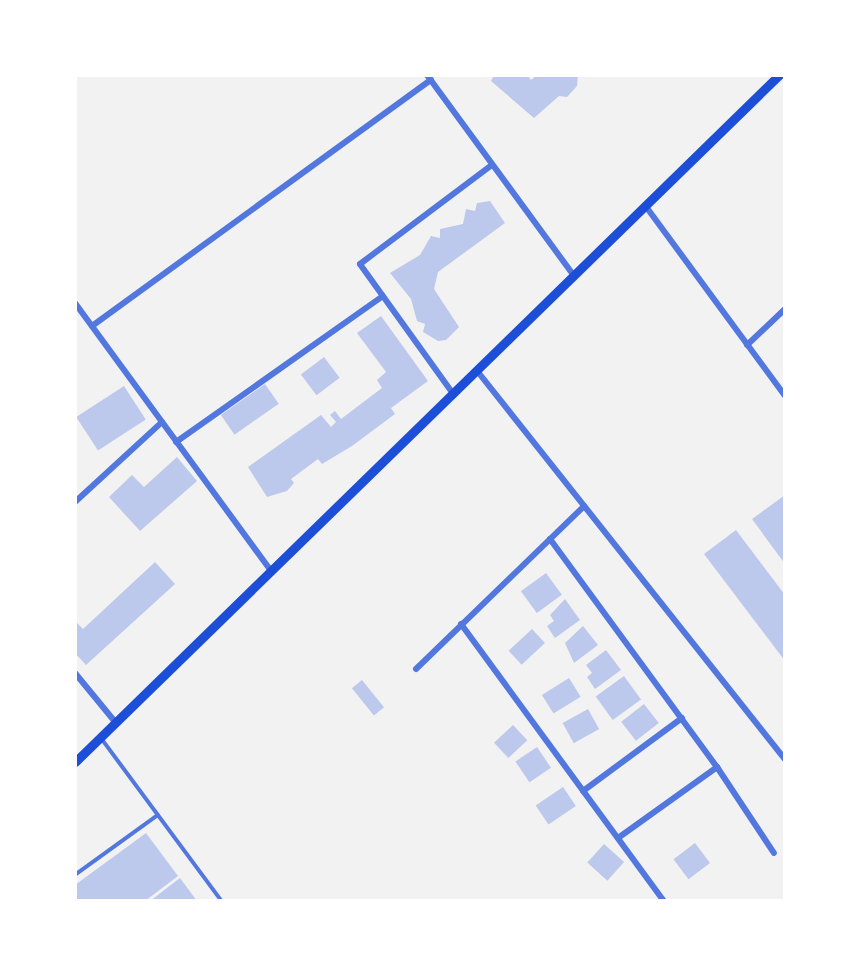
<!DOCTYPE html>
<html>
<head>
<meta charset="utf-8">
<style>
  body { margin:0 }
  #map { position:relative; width:860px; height:976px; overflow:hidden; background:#f2f2f2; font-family:Jost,sans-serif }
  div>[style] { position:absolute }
  .building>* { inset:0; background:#bdc9ec; transform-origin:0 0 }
  .service>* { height:3.5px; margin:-1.75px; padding:0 1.75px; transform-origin:1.75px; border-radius:1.75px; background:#5277de }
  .minor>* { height:6px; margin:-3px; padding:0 3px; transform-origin:3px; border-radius:3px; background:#5277de }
  .secondary>* { height:9px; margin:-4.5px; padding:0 4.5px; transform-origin:4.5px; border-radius:4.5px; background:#1d4ed8 }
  span { translate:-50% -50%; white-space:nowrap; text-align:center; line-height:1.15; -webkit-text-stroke:5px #fff; paint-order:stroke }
  .frame { position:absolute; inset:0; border:77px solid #fff; pointer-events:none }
</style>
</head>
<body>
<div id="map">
  <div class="building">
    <i style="clip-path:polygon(494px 75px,527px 75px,531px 80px,537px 75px,578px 75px,577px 86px,567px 97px,559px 96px,534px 118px,491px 81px)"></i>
    <i style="clip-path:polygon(490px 201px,505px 223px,438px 272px,434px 289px,459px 327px,446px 340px,438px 341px,423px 332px,425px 324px,417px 321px,411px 299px,390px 273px,420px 255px,431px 236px,440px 238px,440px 229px,463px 224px,466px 209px,475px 211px,477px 203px)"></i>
    <i style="clip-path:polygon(381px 316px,428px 381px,391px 408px,395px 414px,352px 446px,322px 464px,318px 459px,291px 479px,294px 483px,287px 491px,267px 497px,248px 467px,321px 415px,331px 427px,336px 422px,330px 415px,335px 411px,341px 419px,382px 388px,377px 380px,386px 372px,357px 333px)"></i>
    <i style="left:324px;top:357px;width:26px;height:29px;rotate:53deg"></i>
    <i style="left:265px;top:384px;width:24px;height:54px;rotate:55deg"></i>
    <i style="left:124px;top:386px;width:40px;height:57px;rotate:57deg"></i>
    <i style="clip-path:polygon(177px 457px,197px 481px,140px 531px,109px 497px,132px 475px,144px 487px)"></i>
    <i style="clip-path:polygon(785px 495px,785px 564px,752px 519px)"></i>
    <i style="clip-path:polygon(736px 530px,785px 595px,785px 661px,704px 554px)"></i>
    <i style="clip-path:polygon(155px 562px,175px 584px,86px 665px,75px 653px,75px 621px,83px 629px)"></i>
    <i style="left:546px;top:573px;width:27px;height:31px;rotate:54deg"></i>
    <i style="clip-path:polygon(565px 599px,580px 620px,555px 638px,547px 626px,554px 621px,550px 615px)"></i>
    <i style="clip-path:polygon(583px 626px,598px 645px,574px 663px,565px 643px)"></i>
    <i style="left:532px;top:629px;width:19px;height:32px;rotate:47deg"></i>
    <i style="clip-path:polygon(606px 650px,621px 670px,595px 689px,587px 677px,592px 673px,586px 665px)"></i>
    <i style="left:624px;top:676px;width:29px;height:35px;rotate:54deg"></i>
    <i style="left:569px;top:678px;width:22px;height:32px;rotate:58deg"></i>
    <i style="left:362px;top:680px;width:35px;height:13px;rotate:51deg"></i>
    <i style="left:644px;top:704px;width:24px;height:29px;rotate:52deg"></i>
    <i style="left:588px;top:709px;width:23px;height:29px;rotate:61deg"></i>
    <i style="left:513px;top:725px;width:21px;height:26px;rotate:47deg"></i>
    <i style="left:537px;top:747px;width:25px;height:26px;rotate:56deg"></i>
    <i style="left:563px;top:787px;width:23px;height:33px;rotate:56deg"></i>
    <i style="clip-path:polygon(146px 833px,178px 876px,145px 901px,75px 901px,75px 885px)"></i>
    <i style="left:695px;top:843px;width:25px;height:27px;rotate:53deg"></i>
    <i style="left:604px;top:844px;width:27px;height:25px;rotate:42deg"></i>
    <i style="clip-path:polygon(180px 878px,197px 901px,150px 901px)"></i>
  </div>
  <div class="service">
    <i style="left:102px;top:739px;width:202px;rotate:53.5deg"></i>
    <i style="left:75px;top:875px;width:102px;rotate:-35.9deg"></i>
  </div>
  <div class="minor">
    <i style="left:427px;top:75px;width:250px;rotate:53.8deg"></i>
    <i style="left:647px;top:208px;width:233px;rotate:53.7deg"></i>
    <i style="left:75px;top:303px;width:333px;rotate:53.8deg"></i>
    <i style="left:92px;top:326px;width:419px;rotate:-36deg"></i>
    <i style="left:747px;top:345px;width:52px;rotate:-43.5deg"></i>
    <i style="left:478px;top:372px;width:494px;rotate:51.6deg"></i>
    <i style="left:454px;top:395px;width:161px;rotate:-125.7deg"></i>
    <i style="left:360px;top:264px;width:165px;rotate:-36.9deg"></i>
    <i style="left:176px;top:442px;width:253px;rotate:-35.2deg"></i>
    <i style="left:75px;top:502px;width:118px;rotate:-42.6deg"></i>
    <i style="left:550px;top:539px;width:283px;rotate:53.8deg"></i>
    <i style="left:717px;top:767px;width:103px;rotate:56.5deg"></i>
    <i style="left:461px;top:624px;width:343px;rotate:53.8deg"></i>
    <i style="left:416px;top:669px;width:234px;rotate:-44.1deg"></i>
    <i style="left:75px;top:673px;width:65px;rotate:50.6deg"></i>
    <i style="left:583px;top:791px;width:123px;rotate:-36.4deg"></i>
    <i style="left:618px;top:838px;width:122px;rotate:-35.6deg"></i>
  </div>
  <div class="secondary">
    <i style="left:75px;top:762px;width:984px;rotate:-44.3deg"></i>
  </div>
  <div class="frame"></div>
</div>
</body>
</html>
